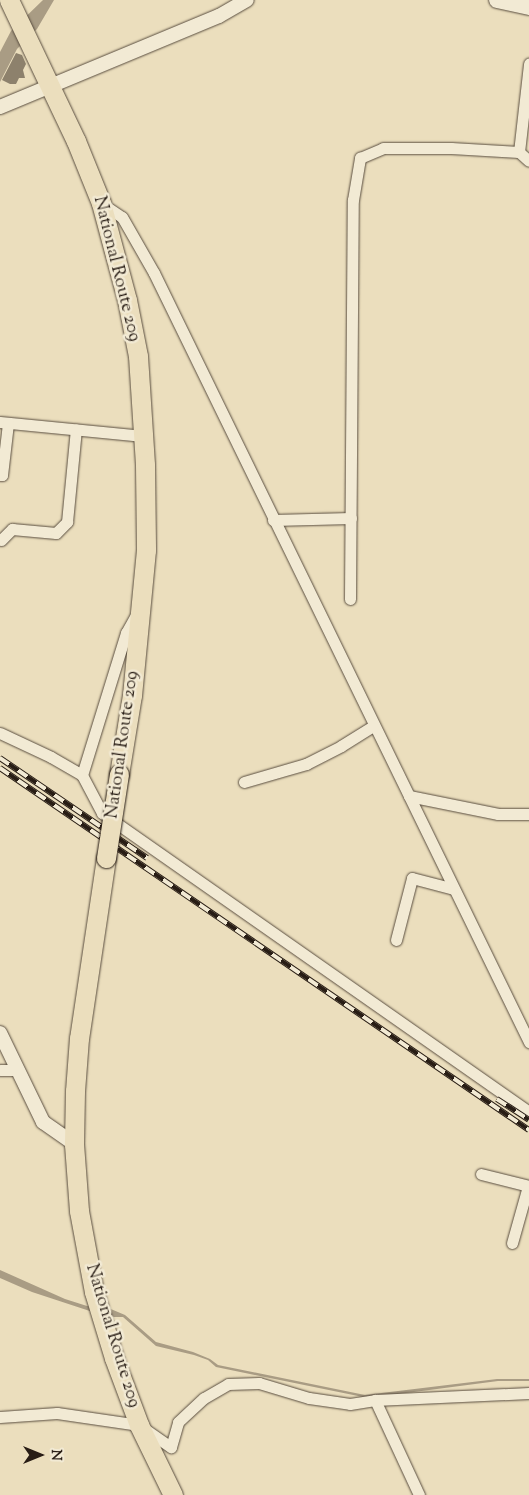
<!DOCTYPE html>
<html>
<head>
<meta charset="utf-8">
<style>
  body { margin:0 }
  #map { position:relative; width:529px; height:1495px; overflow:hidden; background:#ebdebd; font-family:"Sorts Mill Goudy",serif }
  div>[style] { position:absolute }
  .water>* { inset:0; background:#a99c84 }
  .building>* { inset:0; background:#8d816c }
  .roads { filter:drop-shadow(0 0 1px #594d3f) drop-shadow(0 0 1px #594d3f) }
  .minor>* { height:11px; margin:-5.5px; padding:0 5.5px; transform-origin:5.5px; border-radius:5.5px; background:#f2ead4 }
  .tertiary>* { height:14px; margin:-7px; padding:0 7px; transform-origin:7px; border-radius:7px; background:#f2ead4 }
  .secondary>* { height:16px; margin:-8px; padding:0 8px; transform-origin:8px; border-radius:8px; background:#f2ead4 }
  .trunk>* { height:19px; margin:-9.5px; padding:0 9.5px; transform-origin:9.5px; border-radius:9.5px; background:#ebdebd }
  .rail>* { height:5.5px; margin-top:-2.75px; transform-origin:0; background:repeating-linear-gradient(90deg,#f2ead4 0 11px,#281d15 0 22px); box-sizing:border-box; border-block:1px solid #281d15 }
  .bridges { filter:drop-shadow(0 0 1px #281d15) drop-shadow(0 0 1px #281d15) }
  .trunk-bridge>* { height:19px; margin:-9.5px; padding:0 9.5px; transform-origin:9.5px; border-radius:9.5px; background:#ebdebd }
  span { translate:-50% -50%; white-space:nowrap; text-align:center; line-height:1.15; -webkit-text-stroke:5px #f2ead4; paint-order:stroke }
  .street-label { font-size:18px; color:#281d15 }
  .north { position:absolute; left:15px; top:1430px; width:50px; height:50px; -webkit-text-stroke:4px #f2ead4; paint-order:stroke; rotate:90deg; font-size:14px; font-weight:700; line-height:20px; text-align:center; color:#281d15 }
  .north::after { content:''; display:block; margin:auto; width:18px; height:22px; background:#281d15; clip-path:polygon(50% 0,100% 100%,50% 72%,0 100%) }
</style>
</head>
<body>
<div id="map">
  <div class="water">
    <i style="clip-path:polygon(43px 0,54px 0,37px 29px,17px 49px,0 82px,0 52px,11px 31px)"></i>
    <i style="clip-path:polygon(0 1270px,65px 1299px,87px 1306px,106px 1307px,125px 1315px,156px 1342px,193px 1352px,210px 1359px,218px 1365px,365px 1395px,497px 1379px,529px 1379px,529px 1381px,498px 1381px,368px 1398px,216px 1367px,208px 1360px,194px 1355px,156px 1346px,123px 1317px,108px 1317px,32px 1292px,0 1278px)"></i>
  </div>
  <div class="building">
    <i style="clip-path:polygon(16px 53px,22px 55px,26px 64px,23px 70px,25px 78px,19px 78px,16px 84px,10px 84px,2px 80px)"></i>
  </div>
  <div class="roads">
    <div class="minor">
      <i style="left:519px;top:152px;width:89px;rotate:-83.5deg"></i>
      <i style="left:101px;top:203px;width:25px;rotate:34deg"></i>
      <i style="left:122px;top:217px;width:64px;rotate:60.3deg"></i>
      <i style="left:154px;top:273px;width:856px;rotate:64deg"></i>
      <i style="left:0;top:422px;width:144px;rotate:5.6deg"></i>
      <i style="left:0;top:475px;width:2px"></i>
      <i style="left:2px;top:475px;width:52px;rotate:-83.4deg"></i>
      <i style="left:273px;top:520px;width:78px;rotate:-1.5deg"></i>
      <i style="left:1px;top:540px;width:16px;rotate:-45deg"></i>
      <i style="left:12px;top:529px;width:44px;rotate:5.2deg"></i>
      <i style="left:56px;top:533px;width:16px;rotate:-45deg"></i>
      <i style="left:67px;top:522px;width:93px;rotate:-84.5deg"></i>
      <i style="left:350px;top:599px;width:399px;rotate:-89.6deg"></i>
      <i style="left:353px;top:200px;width:43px;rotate:-80.5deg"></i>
      <i style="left:360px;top:158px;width:25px;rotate:-23deg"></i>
      <i style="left:383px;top:148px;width:68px"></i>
      <i style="left:451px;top:148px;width:68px;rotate:3.4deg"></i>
      <i style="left:519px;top:152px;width:13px;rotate:42deg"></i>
      <i style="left:0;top:733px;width:56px;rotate:25.2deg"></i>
      <i style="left:51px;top:757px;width:36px;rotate:30deg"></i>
      <i style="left:82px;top:775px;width:43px;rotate:62.2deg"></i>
      <i style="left:102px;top:813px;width:521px;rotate:35deg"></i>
      <i style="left:82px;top:775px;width:149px;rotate:-72.8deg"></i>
      <i style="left:126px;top:633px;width:23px;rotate:-61deg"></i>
      <i style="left:244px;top:782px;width:65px;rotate:-16.2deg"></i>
      <i style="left:306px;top:764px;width:39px;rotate:-27deg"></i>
      <i style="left:341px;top:746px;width:39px;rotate:-32deg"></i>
      <i style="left:409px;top:796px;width:91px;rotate:11.4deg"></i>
      <i style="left:498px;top:814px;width:31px"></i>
      <i style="left:396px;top:940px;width:64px;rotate:-75.5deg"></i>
      <i style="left:412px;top:878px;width:43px;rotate:14.7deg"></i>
      <i style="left:0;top:1070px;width:18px"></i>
      <i style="left:481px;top:1174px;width:49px;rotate:14deg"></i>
      <i style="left:512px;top:1243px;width:59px;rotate:-74.3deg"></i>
      <i style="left:375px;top:1400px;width:105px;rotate:65.1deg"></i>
      <i style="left:0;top:1417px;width:57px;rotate:-4deg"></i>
      <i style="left:57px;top:1413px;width:83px;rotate:8.3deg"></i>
      <i style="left:139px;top:1425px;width:39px;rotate:35deg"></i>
      <i style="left:171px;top:1447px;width:26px;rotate:-74deg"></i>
      <i style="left:178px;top:1422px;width:35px;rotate:-43deg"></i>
      <i style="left:204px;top:1398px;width:28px;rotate:-30deg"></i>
      <i style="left:228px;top:1384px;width:31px;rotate:-2deg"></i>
      <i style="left:259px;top:1383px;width:52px;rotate:16.7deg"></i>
      <i style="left:309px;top:1398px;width:41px;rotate:8.3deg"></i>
      <i style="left:350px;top:1404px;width:25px;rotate:-9deg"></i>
      <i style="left:375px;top:1400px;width:154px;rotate:-2.6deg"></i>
    </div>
    <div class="tertiary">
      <i style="left:0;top:107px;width:237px;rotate:-22.6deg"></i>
      <i style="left:219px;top:16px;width:32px;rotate:-30deg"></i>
      <i style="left:0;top:1033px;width:99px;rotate:64.2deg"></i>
      <i style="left:43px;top:1122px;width:38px;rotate:35deg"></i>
    </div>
    <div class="secondary">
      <i style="left:497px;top:0;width:33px;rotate:12deg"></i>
    </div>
    <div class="trunk">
      <i style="left:9px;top:0;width:156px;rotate:64.6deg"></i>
      <i style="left:76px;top:141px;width:67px;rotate:68deg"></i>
      <i style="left:101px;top:203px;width:100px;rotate:75deg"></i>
      <i style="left:127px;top:300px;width:57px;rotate:78.9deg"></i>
      <i style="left:138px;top:356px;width:109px;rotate:86.3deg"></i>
      <i style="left:145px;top:465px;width:85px;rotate:89.3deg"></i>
      <i style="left:146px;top:550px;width:146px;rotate:95.5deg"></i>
      <i style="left:132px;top:695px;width:80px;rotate:99.3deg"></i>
      <i style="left:106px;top:858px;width:182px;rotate:98.5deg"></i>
      <i style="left:79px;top:1038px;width:53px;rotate:94.3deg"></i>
      <i style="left:75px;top:1091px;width:53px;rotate:91.1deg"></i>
      <i style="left:74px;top:1144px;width:67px;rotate:85.7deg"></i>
      <i style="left:79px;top:1211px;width:82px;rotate:79.5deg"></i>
      <i style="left:94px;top:1292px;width:69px;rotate:73.1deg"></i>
      <i style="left:114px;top:1358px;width:72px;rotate:69.5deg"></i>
      <i style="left:139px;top:1425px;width:78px;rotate:64.1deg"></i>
    </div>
  </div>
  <div class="rail">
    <i style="left:0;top:758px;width:178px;rotate:34.2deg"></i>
    <i style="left:0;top:768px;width:641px;rotate:34.38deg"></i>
    <i style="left:497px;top:1099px;width:38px;rotate:33deg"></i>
  </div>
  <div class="bridges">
    <div class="trunk-bridge">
      <i style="left:106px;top:858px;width:85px;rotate:-81.2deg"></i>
    </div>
  </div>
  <div class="street-label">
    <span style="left:116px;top:269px;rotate:76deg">National Route 209</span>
    <span style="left:123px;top:745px;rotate:-82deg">National Route 209</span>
    <span style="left:112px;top:1336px;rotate:73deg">National Route 209</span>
  </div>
  <div class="north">N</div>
</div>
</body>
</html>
